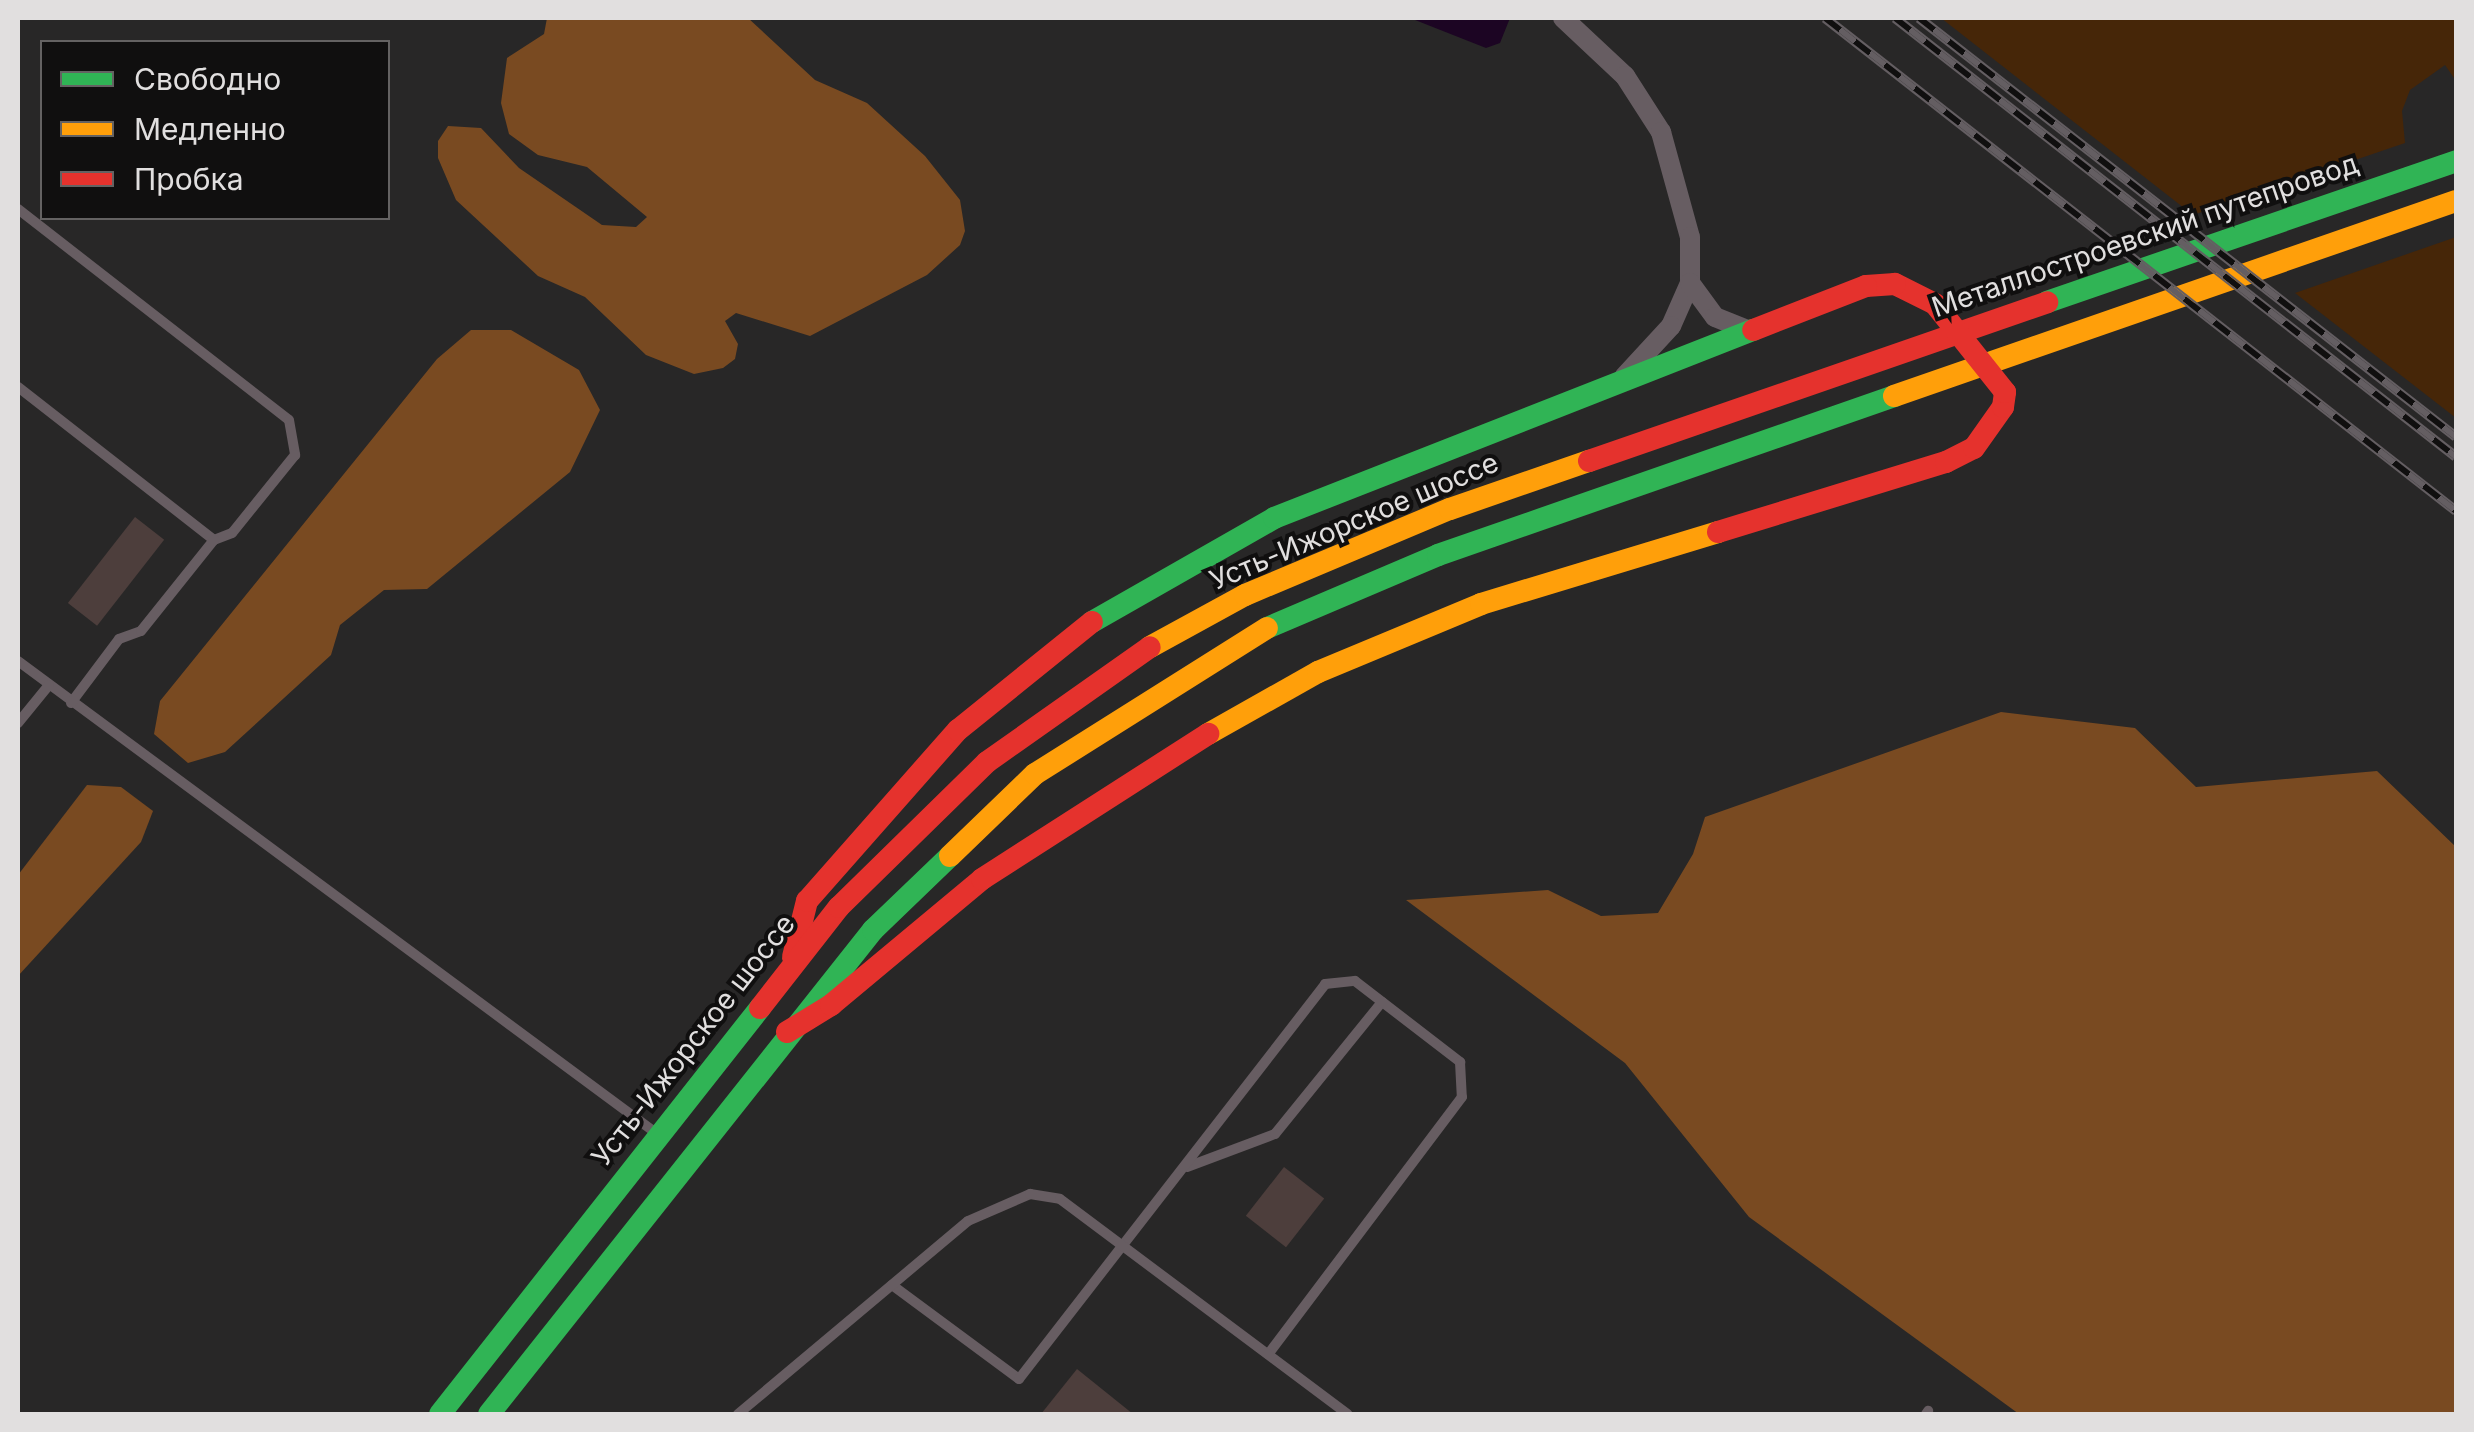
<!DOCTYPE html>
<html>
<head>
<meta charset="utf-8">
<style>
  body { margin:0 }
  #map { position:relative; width:2474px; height:1432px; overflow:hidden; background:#282727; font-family:Inter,sans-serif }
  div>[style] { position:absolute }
  .green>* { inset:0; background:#462608 }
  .forest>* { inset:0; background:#794a21 }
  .water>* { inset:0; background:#1c0523 }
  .building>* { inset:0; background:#4d3e3c; transform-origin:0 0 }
  .lane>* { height:10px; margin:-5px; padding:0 5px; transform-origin:5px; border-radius:5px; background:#675d62 }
  .street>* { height:20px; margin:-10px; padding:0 10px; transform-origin:10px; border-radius:10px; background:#675d62 }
  .fast>* { height:22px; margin:-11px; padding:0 11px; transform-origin:11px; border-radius:11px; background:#30b455 }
  .slow>* { height:22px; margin:-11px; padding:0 11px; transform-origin:11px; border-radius:11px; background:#ff9f0a }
  .jam>* { height:22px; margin:-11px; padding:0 11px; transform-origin:11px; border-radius:11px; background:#e5322d }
  .rail>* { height:10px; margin-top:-5px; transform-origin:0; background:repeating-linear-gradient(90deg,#100f0f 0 19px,#645e62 0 38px); box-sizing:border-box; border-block:2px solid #645e62 }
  span { translate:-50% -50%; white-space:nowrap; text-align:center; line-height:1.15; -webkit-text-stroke:8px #100f0f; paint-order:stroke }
  .street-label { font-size:28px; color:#e1dfdf }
  .frame { position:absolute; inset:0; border:20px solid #e1dfdf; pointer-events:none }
  .legend { position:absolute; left:40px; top:40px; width:350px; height:180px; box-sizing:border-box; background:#100f0f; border:2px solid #646262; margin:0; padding:12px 18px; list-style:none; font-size:30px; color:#e1dfdf }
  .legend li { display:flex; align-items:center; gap:20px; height:50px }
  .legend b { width:50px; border:2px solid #646262 }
</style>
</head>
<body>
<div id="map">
  <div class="green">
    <i style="clip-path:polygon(1941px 18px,2456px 18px,2456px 81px,2445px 65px,2410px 90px,2402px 111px,2405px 143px,2193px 215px)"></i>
    <i style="clip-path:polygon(2456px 237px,2456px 418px,2295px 293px)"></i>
  </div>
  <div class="forest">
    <i style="clip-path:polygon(547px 18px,748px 18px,815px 80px,867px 103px,925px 156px,960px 200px,965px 231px,960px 245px,927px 275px,810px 336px,736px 313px,725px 321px,738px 344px,735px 359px,723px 368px,694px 374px,646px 355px,585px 297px,538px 276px,456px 200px,438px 158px,438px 141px,448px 126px,481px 128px,519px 168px,602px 225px,636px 227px,647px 217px,587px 167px,538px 155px,509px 134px,501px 103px,507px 58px,544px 34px)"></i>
    <i style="clip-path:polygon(471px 330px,511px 330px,579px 370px,600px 410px,570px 472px,427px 589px,384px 590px,340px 625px,331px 655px,225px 752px,188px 763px,154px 734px,160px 701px,437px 359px)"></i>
    <i style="clip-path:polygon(2001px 712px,2135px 728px,2196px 787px,2377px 771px,2456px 847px,2456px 1414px,2019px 1414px,1749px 1217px,1625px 1063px,1406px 900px,1548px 890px,1601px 916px,1658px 913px,1693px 854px,1705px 817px)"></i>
    <i style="clip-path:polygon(87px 785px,121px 787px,153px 811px,141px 842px,18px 976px,18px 875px)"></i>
  </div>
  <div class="water">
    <i style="clip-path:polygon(1410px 18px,1510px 18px,1500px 43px,1486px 48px)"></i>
  </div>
  <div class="building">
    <i style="left:135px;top:517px;width:37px;height:109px;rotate:38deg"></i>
    <i style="left:1284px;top:1167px;width:51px;height:62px;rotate:38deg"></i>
    <i style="clip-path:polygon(1077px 1369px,1133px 1414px,1041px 1414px)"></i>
  </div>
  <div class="lane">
    <i style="left:18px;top:209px;width:343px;rotate:37.9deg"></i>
    <i style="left:289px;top:420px;width:36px;rotate:80deg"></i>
    <i style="left:295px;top:455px;width:100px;rotate:128.9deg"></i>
    <i style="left:232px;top:533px;width:19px;rotate:159deg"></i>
    <i style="left:214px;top:540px;width:249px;rotate:-142deg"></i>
    <i style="left:18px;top:661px;width:794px;rotate:36.49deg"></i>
    <i style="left:71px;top:703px;width:80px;rotate:-53.1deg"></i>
    <i style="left:119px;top:639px;width:23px;rotate:-20deg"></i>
    <i style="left:141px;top:631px;width:117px;rotate:-51.3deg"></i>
    <i style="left:18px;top:723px;width:49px;rotate:-50.8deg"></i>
    <i style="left:1187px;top:1167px;width:94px;rotate:-20.6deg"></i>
    <i style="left:1275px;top:1134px;width:170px;rotate:-51deg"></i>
    <i style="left:892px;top:1285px;width:158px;rotate:36.5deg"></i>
    <i style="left:1019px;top:1379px;width:500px;rotate:-52.2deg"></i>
    <i style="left:1325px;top:984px;width:30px;rotate:-6deg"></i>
    <i style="left:1355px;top:981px;width:133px;rotate:37.6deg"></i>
    <i style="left:1460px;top:1062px;width:35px;rotate:87deg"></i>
    <i style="left:1462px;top:1097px;width:322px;rotate:127deg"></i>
    <i style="left:738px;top:1414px;width:300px;rotate:-40deg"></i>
    <i style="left:968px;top:1221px;width:68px;rotate:-23.5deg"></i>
    <i style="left:1030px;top:1194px;width:30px;rotate:9deg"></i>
    <i style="left:1060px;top:1199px;width:359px;rotate:36.8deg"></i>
    <i style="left:1926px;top:1414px;width:4px;rotate:-56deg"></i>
  </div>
  <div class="street">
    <i style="left:1563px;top:18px;width:85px;rotate:43.1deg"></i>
    <i style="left:1625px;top:76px;width:67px;rotate:57.3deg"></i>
    <i style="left:1661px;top:132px;width:109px;rotate:74.6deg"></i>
    <i style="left:1690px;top:237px;width:46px;rotate:90deg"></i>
    <i style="left:1690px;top:283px;width:47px;rotate:113.8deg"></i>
    <i style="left:1671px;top:326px;width:69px;rotate:132.7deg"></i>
    <i style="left:1690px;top:283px;width:42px;rotate:53.7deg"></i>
    <i style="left:1715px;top:317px;width:35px;rotate:22deg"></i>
  </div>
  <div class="fast">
    <i style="left:2047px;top:302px;width:433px;rotate:-19deg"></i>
    <i style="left:1092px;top:622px;width:210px;rotate:-29.7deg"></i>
    <i style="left:1274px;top:518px;width:515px;rotate:-21.43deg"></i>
    <i style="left:1267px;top:628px;width:186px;rotate:-23.1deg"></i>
    <i style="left:1438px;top:555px;width:483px;rotate:-19.2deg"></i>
    <i style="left:440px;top:1414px;width:517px;rotate:-51.76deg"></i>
    <i style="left:489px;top:1414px;width:618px;rotate:-51.57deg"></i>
    <i style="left:873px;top:930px;width:107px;rotate:-43.9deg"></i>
  </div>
  <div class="slow">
    <i style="left:1894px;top:396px;width:595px;rotate:-19.14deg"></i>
    <i style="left:1150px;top:647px;width:108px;rotate:-28.7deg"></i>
    <i style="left:1245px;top:595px;width:222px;rotate:-22.8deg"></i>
    <i style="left:1450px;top:509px;width:147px;rotate:-19.1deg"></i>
    <i style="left:1208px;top:734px;width:126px;rotate:-29.4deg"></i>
    <i style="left:1318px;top:672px;width:177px;rotate:-22.6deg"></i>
    <i style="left:1481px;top:604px;width:248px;rotate:-16.9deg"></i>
    <i style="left:950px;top:856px;width:118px;rotate:-44deg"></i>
    <i style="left:1035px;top:774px;width:274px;rotate:-32.2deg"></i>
  </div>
  <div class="jam">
    <i style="left:1589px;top:461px;width:485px;rotate:-19.1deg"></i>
    <i style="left:1718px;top:532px;width:239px;rotate:-17.1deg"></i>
    <i style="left:1946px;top:462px;width:31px;rotate:-27deg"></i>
    <i style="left:1974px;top:448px;width:50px;rotate:-54.7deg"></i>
    <i style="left:2003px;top:407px;width:15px;rotate:-82deg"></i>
    <i style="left:2005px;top:392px;width:112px;rotate:-128.5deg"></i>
    <i style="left:1935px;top:304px;width:45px;rotate:-153.4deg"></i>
    <i style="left:1895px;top:284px;width:29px;rotate:176deg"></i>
    <i style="left:1866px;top:286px;width:121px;rotate:158.7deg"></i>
    <i style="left:793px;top:957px;width:58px;rotate:-76deg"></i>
    <i style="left:807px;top:901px;width:228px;rotate:-48.6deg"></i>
    <i style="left:958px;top:730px;width:172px;rotate:-38.9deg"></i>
    <i style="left:760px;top:1008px;width:128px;rotate:-52deg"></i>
    <i style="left:839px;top:907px;width:207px;rotate:-44.4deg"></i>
    <i style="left:987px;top:762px;width:199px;rotate:-35.2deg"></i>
    <i style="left:787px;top:1032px;width:52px;rotate:-31.5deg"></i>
    <i style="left:831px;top:1005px;width:197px;rotate:-39.8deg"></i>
    <i style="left:982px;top:879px;width:269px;rotate:-32.7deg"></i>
  </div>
  <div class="rail">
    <i style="left:1825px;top:18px;width:801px;rotate:38deg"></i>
    <i style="left:1895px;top:18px;width:712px;rotate:38.04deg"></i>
    <i style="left:1919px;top:18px;width:681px;rotate:37.96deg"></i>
  </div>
  <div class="street-label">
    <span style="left:2145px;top:235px;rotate:-19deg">Металлостроевский путепровод</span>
    <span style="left:1354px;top:521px;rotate:-23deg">Усть-Ижорское шоссе</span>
    <span style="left:693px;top:1040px;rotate:-52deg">Усть-Ижорское шоссе</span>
  </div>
  <div class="frame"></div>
  <ul class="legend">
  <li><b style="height:12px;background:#30b455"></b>Свободно</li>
  <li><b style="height:12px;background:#ff9f0a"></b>Медленно</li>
  <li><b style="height:12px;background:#e5322d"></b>Пробка</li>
  </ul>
</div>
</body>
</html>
